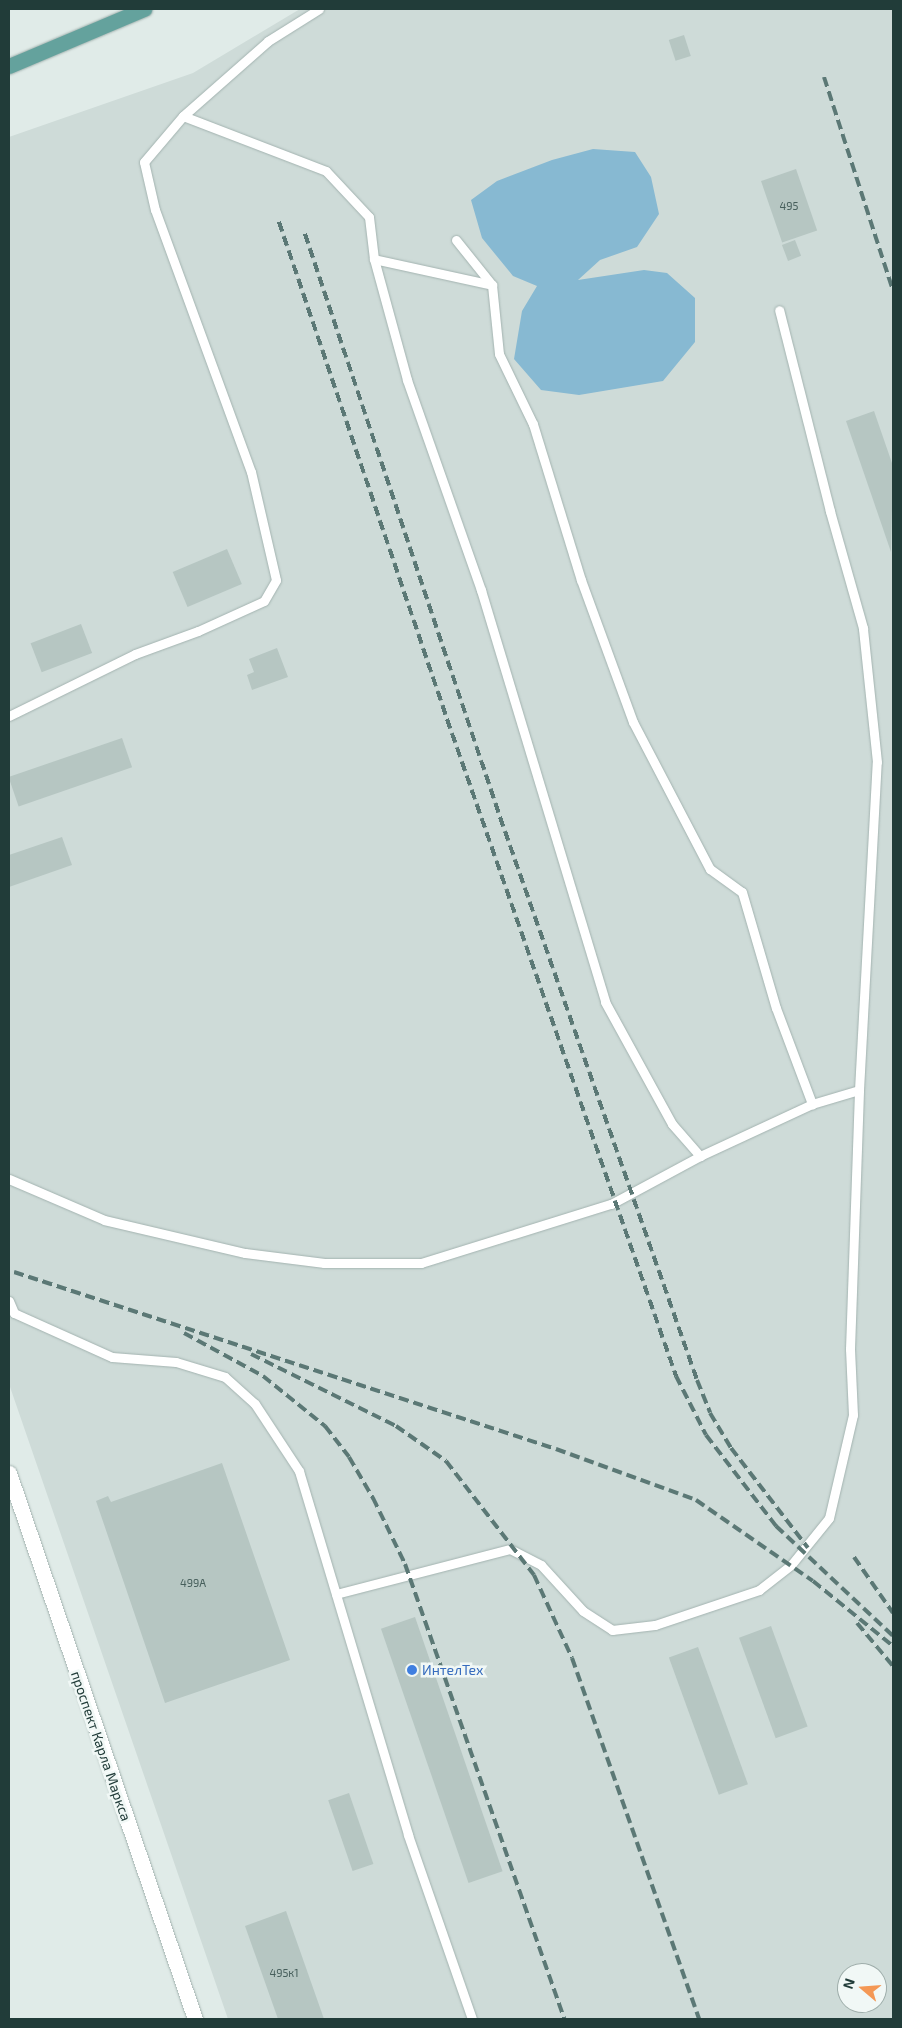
<!DOCTYPE html>
<html>
<head>
<meta charset="utf-8">
<style>
  body { margin:0 }
  #map { position:relative; width:902px; height:2028px; overflow:hidden; background:#e0ebe8; font-family:"Exo 2",sans-serif }
  div>[style] { position:absolute }
  .built>* { inset:0; background:#cedbd8 }
  .water>* { inset:0; background:#87b9d2 }
  .building>* { inset:0; background:#b6c6c2; transform-origin:0 0 }
  .roads { filter:drop-shadow(0 0 1px #a3b3b0) drop-shadow(0 0 1px #a3b3b0) }
  .service>* { height:9px; margin:-4.5px; padding:0 4.5px; transform-origin:4.5px; border-radius:4.5px; background:#fff }
  .secondary>* { height:15px; margin:-7.5px; padding:0 7.5px; transform-origin:7.5px; border-radius:7.5px; background:#fff }
  .primary>* { height:15px; margin:-7.5px; padding:0 7.5px; transform-origin:7.5px; border-radius:7.5px; background:#64a29d }
  .rail>* { height:4px; margin-top:-2px; transform-origin:0; background:repeating-linear-gradient(90deg,#5b7875 0 10px,transparent 0 15px) }
  .dots>* { width:14px; height:14px; translate:-50% -50%; box-sizing:border-box; border:2px solid #f1f8f6; border-radius:50% }
  span { translate:-50% -50%; white-space:nowrap; text-align:center; line-height:1.15; -webkit-text-stroke:5px #f1f8f6; paint-order:stroke }
  .number-label { font-size:11px; color:#465e5b }
  .number-label span { -webkit-text-stroke-width:0 }
  .shop-label { font-size:14px; color:#366cbe }
  .left { translate:0 -50%; text-align:left }
  .street-label { font-size:14px; color:#213c39 }
  .frame { position:absolute; inset:0; border:10px solid #213c39; pointer-events:none }
  .north { position:absolute; left:837px; top:1963px; width:50px; height:50px; box-sizing:border-box; background:#f1f8f6; border:1px solid #9eadaa; border-radius:50%; rotate:288deg; font-size:14px; font-weight:700; line-height:20px; text-align:center; color:#213c39 }
  .north::after { content:''; display:block; margin:auto; width:18px; height:22px; background:#f49855; clip-path:polygon(50% 0,100% 100%,50% 72%,0 100%) }
</style>
</head>
<body>
<div id="map">
  <div class="built">
    <i style="clip-path:polygon(evenodd,300px 9px,893px 9px,893px 2019px,228px 2019px,9px 1384px,9px 137px,193px 73px,300px 9px,847px 1973px,877px 1973px,877px 2003px,847px 2003px,847px 1973px)"></i>
  </div>
  <div class="water">
    <i style="clip-path:polygon(593px 149px,635px 152px,651px 177px,659px 214px,637px 247px,600px 260px,578px 280px,644px 270px,667px 273px,695px 298px,695px 342px,663px 381px,579px 395px,541px 390px,514px 359px,522px 311px,537px 286px,513px 276px,482px 238px,471px 200px,497px 181px,552px 160px)"></i>
  </div>
  <div class="building">
    <i style="left:684px;top:35px;width:22px;height:16px;rotate:72deg"></i>
    <i style="left:796px;top:169px;width:65px;height:37px;rotate:71deg"></i>
    <i style="left:795px;top:240px;width:17px;height:14px;rotate:69deg"></i>
    <i style="clip-path:polygon(874px 411px,893px 466px,891px 552px,846px 421px)"></i>
    <i style="left:227px;top:549px;width:38px;height:59px;rotate:67deg"></i>
    <i style="left:81px;top:624px;width:31px;height:54px;rotate:69deg"></i>
    <i style="clip-path:polygon(277px 648px,288px 677px,252px 690px,247px 675px,254px 672px,249px 659px)"></i>
    <i style="left:122px;top:738px;width:31px;height:120px;rotate:71deg"></i>
    <i style="clip-path:polygon(62px 837px,72px 865px,9px 887px,9px 855px)"></i>
    <i style="clip-path:polygon(222px 1463px,290px 1660px,165px 1703px,96px 1501px,108px 1496px,111px 1502px)"></i>
    <i style="left:415px;top:1617px;width:269px;height:36px;rotate:71deg"></i>
    <i style="left:771px;top:1626px;width:107px;height:34px;rotate:70deg"></i>
    <i style="left:698px;top:1647px;width:146px;height:31px;rotate:70deg"></i>
    <i style="left:349px;top:1793px;width:75px;height:22px;rotate:71deg"></i>
    <i style="clip-path:polygon(286px 1911px,324px 2019px,278px 2019px,245px 1926px)"></i>
  </div>
  <div class="roads">
    <div class="service">
      <i style="left:183px;top:116px;width:153px;rotate:21deg"></i>
      <i style="left:326px;top:171px;width:63px;rotate:46.9deg"></i>
      <i style="left:369px;top:217px;width:42px;rotate:83.2deg"></i>
      <i style="left:374px;top:259px;width:125px;rotate:74.7deg"></i>
      <i style="left:407px;top:380px;width:223px;rotate:70.6deg"></i>
      <i style="left:481px;top:590px;width:430px;rotate:73.2deg"></i>
      <i style="left:605px;top:1002px;width:139px;rotate:61.2deg"></i>
      <i style="left:672px;top:1124px;width:43px;rotate:48.8deg"></i>
      <i style="left:456px;top:240px;width:58px;rotate:51.3deg"></i>
      <i style="left:492px;top:285px;width:69px;rotate:84.2deg"></i>
      <i style="left:499px;top:354px;width:78px;rotate:64.1deg"></i>
      <i style="left:533px;top:424px;width:163px;rotate:72.9deg"></i>
      <i style="left:581px;top:580px;width:151px;rotate:69.9deg"></i>
      <i style="left:633px;top:722px;width:166px;rotate:62.4deg"></i>
      <i style="left:710px;top:869px;width:39px;rotate:36deg"></i>
      <i style="left:742px;top:892px;width:121px;rotate:73.7deg"></i>
      <i style="left:776px;top:1008px;width:103px;rotate:69.4deg"></i>
      <i style="left:374px;top:259px;width:121px;rotate:12.4deg"></i>
      <i style="left:9px;top:716px;width:140px;rotate:-26.2deg"></i>
      <i style="left:135px;top:654px;width:67px;rotate:-20.1deg"></i>
      <i style="left:198px;top:631px;width:72px;rotate:-24.4deg"></i>
      <i style="left:264px;top:601px;width:24px;rotate:-60deg"></i>
      <i style="left:276px;top:580px;width:111px;rotate:-103deg"></i>
      <i style="left:251px;top:472px;width:279px;rotate:-110.1deg"></i>
      <i style="left:155px;top:210px;width:49px;rotate:-102.9deg"></i>
      <i style="left:144px;top:162px;width:60px;rotate:-49.7deg"></i>
      <i style="left:183px;top:116px;width:113px;rotate:-41.4deg"></i>
      <i style="left:268px;top:41px;width:60px;rotate:-32.1deg"></i>
      <i style="left:9px;top:1179px;width:103px;rotate:23.3deg"></i>
      <i style="left:104px;top:1220px;width:145px;rotate:13.2deg"></i>
      <i style="left:245px;top:1253px;width:80px;rotate:7.2deg"></i>
      <i style="left:324px;top:1263px;width:97px"></i>
      <i style="left:421px;top:1263px;width:199px;rotate:-17.3deg"></i>
      <i style="left:611px;top:1204px;width:101px;rotate:-28.3deg"></i>
      <i style="left:700px;top:1156px;width:123px;rotate:-24.9deg"></i>
      <i style="left:812px;top:1104px;width:49px;rotate:-16.6deg"></i>
      <i style="left:9px;top:1301px;width:13px;rotate:67deg"></i>
      <i style="left:14px;top:1313px;width:107px;rotate:24.2deg"></i>
      <i style="left:112px;top:1357px;width:64px;rotate:4.5deg"></i>
      <i style="left:176px;top:1362px;width:51px;rotate:17deg"></i>
      <i style="left:225px;top:1377px;width:40px;rotate:42deg"></i>
      <i style="left:255px;top:1404px;width:80px;rotate:56.7deg"></i>
      <i style="left:299px;top:1471px;width:380px;rotate:73.3deg"></i>
      <i style="left:408px;top:1835px;width:195px;rotate:70.8deg"></i>
      <i style="left:336px;top:1594px;width:180px;rotate:-14.5deg"></i>
      <i style="left:510px;top:1549px;width:35px;rotate:27deg"></i>
      <i style="left:541px;top:1565px;width:62px;rotate:47.6deg"></i>
      <i style="left:583px;top:1611px;width:35px;rotate:33deg"></i>
      <i style="left:612px;top:1630px;width:43px;rotate:-6.6deg"></i>
      <i style="left:655px;top:1625px;width:110px;rotate:-18.6deg"></i>
      <i style="left:759px;top:1590px;width:41px;rotate:-38deg"></i>
      <i style="left:791px;top:1565px;width:60px;rotate:-51deg"></i>
      <i style="left:829px;top:1518px;width:106px;rotate:-76.9deg"></i>
      <i style="left:853px;top:1415px;width:66px;rotate:-92.6deg"></i>
      <i style="left:850px;top:1349px;width:259px;rotate:-88deg"></i>
      <i style="left:859px;top:1090px;width:328px;rotate:-86.9deg"></i>
      <i style="left:877px;top:762px;width:135px;rotate:-96deg"></i>
      <i style="left:863px;top:628px;width:122px;rotate:-105.8deg"></i>
      <i style="left:830px;top:511px;width:207px;rotate:-104.2deg"></i>
    </div>
    <div class="secondary">
      <i style="left:9px;top:1473px;width:577px;rotate:71.19deg"></i>
    </div>
    <div class="primary">
      <i style="left:9px;top:66px;width:147px;rotate:-22.9deg"></i>
    </div>
  </div>
  <div class="rail">
    <i style="left:824px;top:77px;width:224px;rotate:72.1deg"></i>
    <i style="left:279px;top:222px;width:525px;rotate:71.32deg"></i>
    <i style="left:447px;top:719px;width:696px;rotate:70.78deg"></i>
    <i style="left:676px;top:1376px;width:66px;rotate:63deg"></i>
    <i style="left:706px;top:1435px;width:115px;rotate:52.4deg"></i>
    <i style="left:776px;top:1526px;width:161px;rotate:43.2deg"></i>
    <i style="left:305px;top:234px;width:615px;rotate:71.51deg"></i>
    <i style="left:500px;top:817px;width:596px;rotate:70.71deg"></i>
    <i style="left:697px;top:1380px;width:35px;rotate:68deg"></i>
    <i style="left:710px;top:1413px;width:41px;rotate:59deg"></i>
    <i style="left:731px;top:1448px;width:126px;rotate:52.4deg"></i>
    <i style="left:14px;top:1272px;width:570px;rotate:18.09deg"></i>
    <i style="left:556px;top:1449px;width:149px;rotate:20deg"></i>
    <i style="left:696px;top:1500px;width:142px;rotate:34.7deg"></i>
    <i style="left:813px;top:1581px;width:103px;rotate:39.1deg"></i>
    <i style="left:184px;top:1333px;width:90px;rotate:28.6deg"></i>
    <i style="left:263px;top:1376px;width:80px;rotate:38.9deg"></i>
    <i style="left:325px;top:1426px;width:39px;rotate:52deg"></i>
    <i style="left:349px;top:1457px;width:48px;rotate:59.7deg"></i>
    <i style="left:373px;top:1498px;width:73px;rotate:64.1deg"></i>
    <i style="left:405px;top:1564px;width:482px;rotate:70.7deg"></i>
    <i style="left:251px;top:1354px;width:162px;rotate:26.4deg"></i>
    <i style="left:396px;top:1426px;width:61px;rotate:35deg"></i>
    <i style="left:446px;top:1461px;width:144px;rotate:52.3deg"></i>
    <i style="left:534px;top:1575px;width:91px;rotate:65.4deg"></i>
    <i style="left:572px;top:1658px;width:383px;rotate:70.6deg"></i>
    <i style="left:854px;top:1557px;width:68px;rotate:55.1deg"></i>
    <i style="left:857px;top:1623px;width:56px;rotate:50.1deg"></i>
  </div>
  <div class="dots">
    <i style="left:412px;top:1670px;background:#3f7fe0"></i>
  </div>
  <div class="number-label">
    <span style="left:789px;top:206px">495</span>
    <span style="left:193px;top:1583px">499А</span>
    <span style="left:284px;top:1973px">495к1</span>
  </div>
  <div class="shop-label">
    <span class="left" style="left:422px;top:1670px">ИнтелТех</span>
  </div>
  <div class="street-label">
    <span style="left:101px;top:1746px;rotate:71deg">проспект Карла Маркса</span>
  </div>
  <div class="frame"></div>
  <div class="north">N</div>
</div>
</body>
</html>
